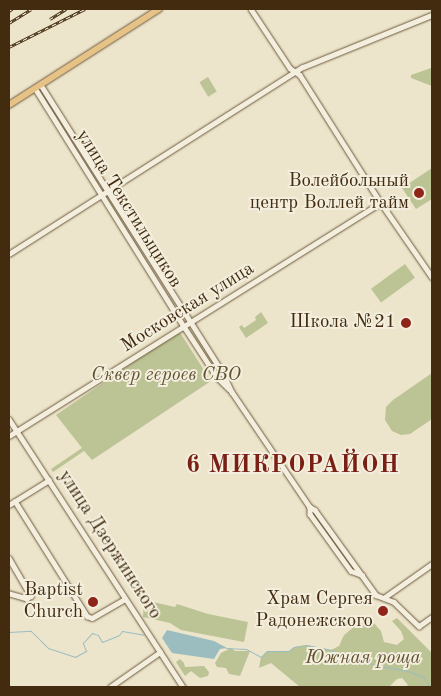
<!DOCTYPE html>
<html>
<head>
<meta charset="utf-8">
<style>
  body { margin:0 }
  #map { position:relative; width:441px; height:696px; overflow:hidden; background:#ede5cb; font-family:"Old Standard TT",serif }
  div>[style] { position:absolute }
  .green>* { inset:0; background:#bcc395; transform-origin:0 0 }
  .water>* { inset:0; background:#9cbdc0 }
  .stream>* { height:1px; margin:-0.5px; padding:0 0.5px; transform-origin:0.5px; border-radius:0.5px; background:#9cbdc0 }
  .roads { filter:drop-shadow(0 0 1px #6d5a3e) drop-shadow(0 0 1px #6d5a3e) }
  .minor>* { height:4.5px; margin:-2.25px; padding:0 2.25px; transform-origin:2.25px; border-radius:2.25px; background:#f3eedd }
  .major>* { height:5.5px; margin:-2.75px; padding:0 2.75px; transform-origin:2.75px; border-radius:2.75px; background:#e6c286 }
  .rail>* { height:3px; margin-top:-1.5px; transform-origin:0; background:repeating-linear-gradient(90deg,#f3eedd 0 4px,#422b0f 0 8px); box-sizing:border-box; border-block:1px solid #422b0f }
  .dots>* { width:14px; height:14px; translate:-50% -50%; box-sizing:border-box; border:2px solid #f3eedd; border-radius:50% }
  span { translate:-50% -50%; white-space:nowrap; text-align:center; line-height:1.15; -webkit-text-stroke:4px #f3eedd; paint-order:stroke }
  .poi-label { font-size:19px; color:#422b0f }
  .right { translate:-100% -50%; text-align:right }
  .street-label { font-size:19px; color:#422b0f }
  .park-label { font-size:19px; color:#605130; font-style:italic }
  .district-label { font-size:24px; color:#7a1f14; font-weight:700; letter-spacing:1px }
  .frame { position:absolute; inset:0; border:10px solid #422b0f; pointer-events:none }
</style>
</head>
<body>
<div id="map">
  <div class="green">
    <i style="clip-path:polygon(431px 68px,432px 86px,411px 78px,411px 75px)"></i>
    <i style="left:208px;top:77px;width:17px;height:10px;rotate:59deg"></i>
    <i style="clip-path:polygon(432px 168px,432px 199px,416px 209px,402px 188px)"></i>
    <i style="left:405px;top:264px;width:17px;height:42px;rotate:54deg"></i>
    <i style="clip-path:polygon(261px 312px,268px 323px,246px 338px,239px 327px,242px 325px,244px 328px,256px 320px,255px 317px)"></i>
    <i style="clip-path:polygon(179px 331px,211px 381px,92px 460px,84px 451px,53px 472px,51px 469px,82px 448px,56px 415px)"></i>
    <i style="clip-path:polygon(432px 373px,432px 419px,410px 434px,401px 435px,392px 431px,385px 420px,386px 407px,393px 400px)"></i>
    <i style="clip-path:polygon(144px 600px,175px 607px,177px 604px,208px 614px,248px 622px,244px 642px,181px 630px,170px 623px,143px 617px)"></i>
    <i style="clip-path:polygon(397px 618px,431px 652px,432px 687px,405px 687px,408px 685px,402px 678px,397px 679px,389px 687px,300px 687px,271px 663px,259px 668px,261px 657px,267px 651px,289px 651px,294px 647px,306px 645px,331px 650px,339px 646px,344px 635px,359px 623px,372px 621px,381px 631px,384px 642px,397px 645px,404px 639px,401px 631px,392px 621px)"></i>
    <i style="clip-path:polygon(231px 648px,235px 651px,250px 651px,240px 676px,229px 674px,226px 668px,217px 667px,215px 663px,221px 653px)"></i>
    <i style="clip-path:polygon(180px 659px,184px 663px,185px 667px,204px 666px,209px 672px,208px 676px,200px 678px,191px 671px,185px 676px,176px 662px)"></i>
  </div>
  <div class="water">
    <i style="clip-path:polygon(167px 630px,214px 641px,227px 648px,220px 649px,214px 659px,172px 653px,162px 638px)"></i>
  </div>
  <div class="stream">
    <i style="left:9px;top:632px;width:22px;rotate:-3deg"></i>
    <i style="left:31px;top:631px;width:24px;rotate:45deg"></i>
    <i style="left:48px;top:648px;width:28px;rotate:18deg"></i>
    <i style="left:75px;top:657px;width:13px;rotate:-29deg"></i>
    <i style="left:86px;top:651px;width:9px;rotate:-111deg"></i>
    <i style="left:83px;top:643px;width:13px;rotate:-48deg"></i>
    <i style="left:92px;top:633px;width:6px;rotate:18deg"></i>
    <i style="left:98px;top:635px;width:8px;rotate:60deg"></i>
    <i style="left:102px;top:642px;width:18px;rotate:-22deg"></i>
    <i style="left:119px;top:635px;width:5px;rotate:-53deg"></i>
    <i style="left:122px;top:631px;width:22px;rotate:10deg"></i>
    <i style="left:226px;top:648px;width:20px;rotate:3deg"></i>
    <i style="left:246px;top:649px;width:17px;rotate:28deg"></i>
    <i style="left:261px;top:657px;width:8px;rotate:-45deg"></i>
    <i style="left:267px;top:651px;width:22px"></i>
    <i style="left:289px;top:651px;width:6px;rotate:-39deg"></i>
    <i style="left:294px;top:647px;width:12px;rotate:-9deg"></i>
    <i style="left:306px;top:645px;width:25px;rotate:11deg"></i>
    <i style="left:331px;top:650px;width:13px;rotate:29deg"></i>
    <i style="left:342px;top:656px;width:12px;rotate:5deg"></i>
    <i style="left:354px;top:657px;width:22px;rotate:21deg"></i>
    <i style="left:375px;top:665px;width:34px;rotate:10deg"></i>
    <i style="left:408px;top:671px;width:16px;rotate:22deg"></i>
    <i style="left:423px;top:677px;width:12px;rotate:55deg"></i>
  </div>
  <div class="roads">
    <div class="minor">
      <i style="left:251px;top:9px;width:71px;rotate:56.5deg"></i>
      <i style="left:290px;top:68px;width:12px;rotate:35deg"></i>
      <i style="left:300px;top:75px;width:151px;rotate:57.7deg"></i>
      <i style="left:381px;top:203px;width:90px;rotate:55.4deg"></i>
      <i style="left:41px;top:85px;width:341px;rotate:57.7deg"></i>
      <i style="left:223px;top:373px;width:21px;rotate:65deg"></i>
      <i style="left:232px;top:392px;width:139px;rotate:55.9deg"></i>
      <i style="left:310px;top:507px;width:6px;rotate:31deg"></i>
      <i style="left:315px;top:510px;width:105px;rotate:54.3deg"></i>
      <i style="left:376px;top:595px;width:19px;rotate:21deg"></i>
      <i style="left:394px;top:602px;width:35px;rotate:44deg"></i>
      <i style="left:419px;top:626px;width:16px;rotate:-35deg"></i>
      <i style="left:35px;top:88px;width:283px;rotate:58deg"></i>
      <i style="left:185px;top:328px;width:59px;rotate:56.9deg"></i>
      <i style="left:217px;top:377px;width:17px;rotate:45deg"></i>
      <i style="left:9px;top:254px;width:348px;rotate:-32.5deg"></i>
      <i style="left:303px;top:67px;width:139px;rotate:-22deg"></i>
      <i style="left:9px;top:419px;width:320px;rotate:57deg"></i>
      <i style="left:9px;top:436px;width:439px;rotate:-32.1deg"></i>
      <i style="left:15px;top:501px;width:136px;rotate:57.9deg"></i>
      <i style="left:87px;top:616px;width:5px;rotate:22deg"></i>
      <i style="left:92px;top:618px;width:38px;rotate:-30deg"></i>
      <i style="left:9px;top:505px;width:47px;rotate:-32deg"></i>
      <i style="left:310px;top:507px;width:7px;rotate:90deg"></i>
      <i style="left:310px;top:514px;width:70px;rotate:54.3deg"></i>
      <i style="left:351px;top:571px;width:12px;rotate:20deg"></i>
      <i style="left:9px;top:558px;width:44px;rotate:59.9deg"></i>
      <i style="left:31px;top:596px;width:5px;rotate:143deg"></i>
      <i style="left:27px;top:599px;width:19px;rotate:-164deg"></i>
      <i style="left:385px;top:597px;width:57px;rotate:-35.1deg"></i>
      <i style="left:110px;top:687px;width:61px;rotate:-35deg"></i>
    </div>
    <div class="major">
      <i style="left:9px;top:105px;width:178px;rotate:-32.6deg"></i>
    </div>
  </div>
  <div class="rail">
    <i style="left:9px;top:11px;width:4px;rotate:-34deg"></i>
    <i style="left:50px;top:19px;width:19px;rotate:-32deg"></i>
    <i style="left:9px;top:23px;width:26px;rotate:-32deg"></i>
    <i style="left:9px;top:47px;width:85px;rotate:-26.6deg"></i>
  </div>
  <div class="dots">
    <i style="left:419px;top:193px;background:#8f2418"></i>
    <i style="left:406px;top:323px;background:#8f2418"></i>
    <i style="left:93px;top:602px;background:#8f2418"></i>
    <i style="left:383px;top:611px;background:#8f2418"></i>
  </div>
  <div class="poi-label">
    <span class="right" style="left:409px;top:193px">Волейбольный<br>центр Воллей тайм</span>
    <span class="right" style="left:396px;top:323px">Школа №21</span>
    <span class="right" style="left:83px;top:602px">Baptist<br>Church</span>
    <span class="right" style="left:373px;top:611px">Храм Сергея<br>Радонежского</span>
  </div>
  <div class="street-label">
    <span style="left:128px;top:209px;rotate:58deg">улица Текстильщиков</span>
    <span style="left:188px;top:308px;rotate:-32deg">Московская улица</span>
    <span style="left:109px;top:545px;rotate:57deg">улица Дзержинского</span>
  </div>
  <div class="park-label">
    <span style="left:166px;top:376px">Сквер героев СВО</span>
    <span style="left:363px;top:659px">Южная роща</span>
  </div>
  <div class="district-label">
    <span style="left:293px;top:467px">6 МИКРОРАЙОН</span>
  </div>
  <div class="frame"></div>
</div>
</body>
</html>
